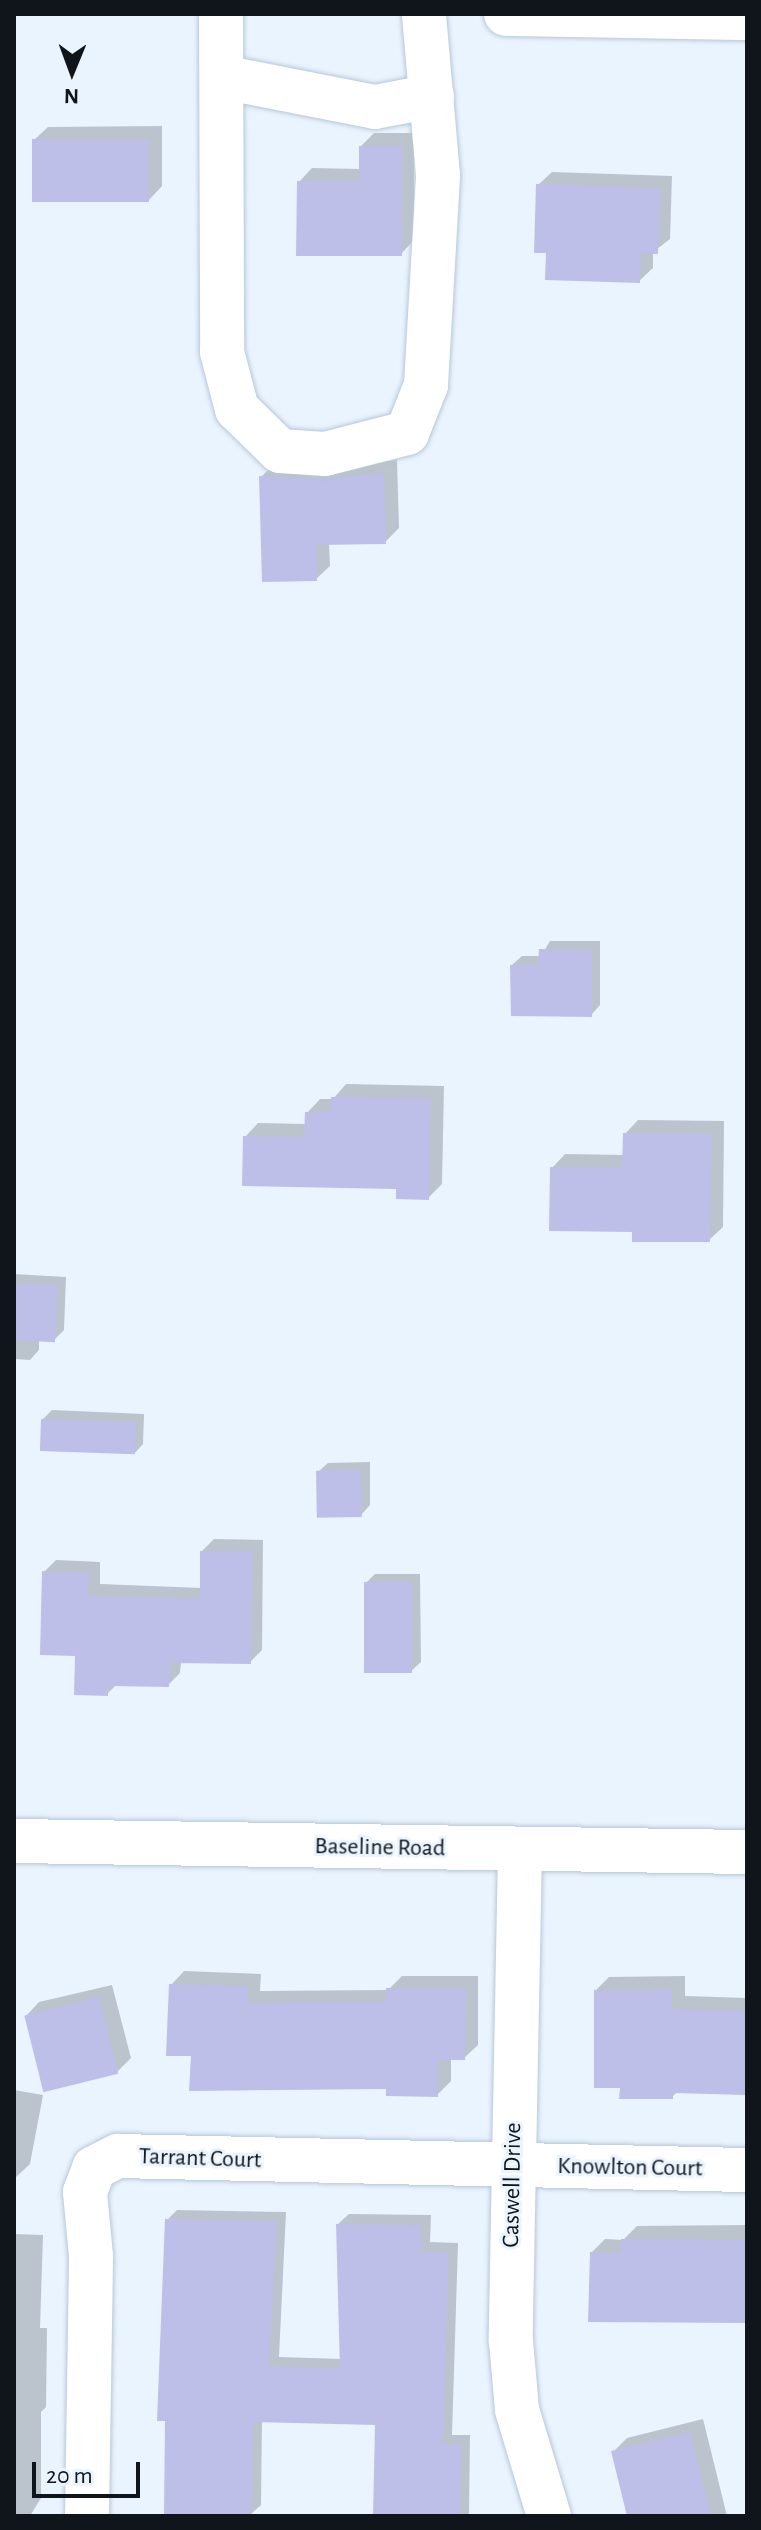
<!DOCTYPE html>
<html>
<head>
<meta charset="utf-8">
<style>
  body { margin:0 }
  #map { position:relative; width:761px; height:2530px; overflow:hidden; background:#eaf4ff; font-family:"Alegreya Sans",sans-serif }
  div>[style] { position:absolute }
  .shadow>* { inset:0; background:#0003 }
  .building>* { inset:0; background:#bebfe8; transform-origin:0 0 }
  .roads { filter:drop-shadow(0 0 2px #b7c7d8) drop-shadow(0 0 2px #b7c7d8) }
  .minor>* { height:44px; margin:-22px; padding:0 22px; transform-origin:22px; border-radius:22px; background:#fff }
  .major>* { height:44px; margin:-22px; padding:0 22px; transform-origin:22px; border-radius:22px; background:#fff }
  span { translate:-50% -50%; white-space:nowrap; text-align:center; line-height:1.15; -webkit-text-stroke:6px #eaf4ff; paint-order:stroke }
  .street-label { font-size:24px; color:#10151c }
  .frame { position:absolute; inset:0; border:16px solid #10151c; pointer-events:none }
  .north { position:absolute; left:32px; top:32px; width:80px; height:80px; -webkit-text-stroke:6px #eaf4ff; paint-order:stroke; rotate:181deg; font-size:22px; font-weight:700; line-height:32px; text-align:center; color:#10151c }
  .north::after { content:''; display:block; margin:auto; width:28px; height:36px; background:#10151c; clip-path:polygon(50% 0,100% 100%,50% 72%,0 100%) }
  .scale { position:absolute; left:32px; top:2462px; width:108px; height:36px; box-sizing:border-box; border:4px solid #10151c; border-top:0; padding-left:10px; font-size:24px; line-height:28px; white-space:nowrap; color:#10151c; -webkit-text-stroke:6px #eaf4ff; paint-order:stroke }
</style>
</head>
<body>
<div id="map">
  <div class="shadow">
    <i style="clip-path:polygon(162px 126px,162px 186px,149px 200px,34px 140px,48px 127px)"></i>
    <i style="clip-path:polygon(374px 133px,414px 133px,414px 240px,401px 254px,299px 182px,312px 168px,361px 169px,361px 146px)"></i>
    <i style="clip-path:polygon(552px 172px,672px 176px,670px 239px,653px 252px,653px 268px,639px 281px,548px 251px,538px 185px)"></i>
    <i style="clip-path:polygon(397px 460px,399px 528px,385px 542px,329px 543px,330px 566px,316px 579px,261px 477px,274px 464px,339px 466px)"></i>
    <i style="clip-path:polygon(550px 941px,600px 941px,600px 1005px,591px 1015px,512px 965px,522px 956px,541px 956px)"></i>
    <i style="clip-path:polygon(346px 1084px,444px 1086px,442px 1184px,428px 1198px,245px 1137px,258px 1123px,307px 1124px,307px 1113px,320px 1099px,333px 1099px)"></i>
    <i style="clip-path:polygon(638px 1120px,724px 1121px,723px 1227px,709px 1240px,634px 1230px,552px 1168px,565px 1154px,624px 1155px,625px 1134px)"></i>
    <i style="clip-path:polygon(14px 1274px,66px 1277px,64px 1330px,55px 1339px,39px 1339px,39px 1350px,30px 1360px,14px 1359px)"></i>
    <i style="clip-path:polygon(52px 1410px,144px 1414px,143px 1444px,134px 1454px,43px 1419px)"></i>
    <i style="clip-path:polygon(370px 1462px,370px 1505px,361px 1515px,318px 1472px,328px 1463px)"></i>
    <i style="clip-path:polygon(214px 1539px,263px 1540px,262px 1650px,250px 1662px,181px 1662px,180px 1673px,168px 1685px,117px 1684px,107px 1694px,77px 1654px,44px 1572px,56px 1560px,100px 1562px,100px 1584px,202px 1588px,202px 1551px)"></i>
    <i style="clip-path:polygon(375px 1574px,420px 1574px,421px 1662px,411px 1671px,366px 1583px)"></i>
    <i style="clip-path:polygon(184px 1971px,261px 1974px,260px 1991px,388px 1990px,402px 1976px,478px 1976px,478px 2045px,464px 2058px,451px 2058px,451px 2081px,437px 2095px,193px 2054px,171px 1985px)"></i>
    <i style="clip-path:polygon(685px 1976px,685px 1996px,747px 1998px,747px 2095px,678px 2091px,672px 2097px,622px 2086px,596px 1990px,609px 1977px)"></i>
    <i style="clip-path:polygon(112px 1985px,131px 2058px,117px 2072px,26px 2016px,39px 2002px)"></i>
    <i style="clip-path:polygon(14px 2090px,43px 2095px,30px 2164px,16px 2177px)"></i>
    <i style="clip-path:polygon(177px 2210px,286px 2212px,279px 2357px,342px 2359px,338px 2224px,349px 2214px,431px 2215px,430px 2242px,458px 2243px,452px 2435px,470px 2435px,469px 2516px,375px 2516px,377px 2423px,262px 2420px,261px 2505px,250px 2515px,167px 2220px)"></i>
    <i style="clip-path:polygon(747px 2225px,747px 2321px,592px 2252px,605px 2239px,623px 2240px,637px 2226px)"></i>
    <i style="clip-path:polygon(14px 2234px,43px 2235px,40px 2328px,47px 2328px,46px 2407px,41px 2412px,41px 2498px,30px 2516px,14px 2516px)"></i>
    <i style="clip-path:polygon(703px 2419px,727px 2516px,629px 2516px,614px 2451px,627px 2438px)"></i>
  </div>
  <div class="building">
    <i style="left:32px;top:139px;width:117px;height:63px"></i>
    <i style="clip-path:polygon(359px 146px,402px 146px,402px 256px,296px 256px,297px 181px,359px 181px)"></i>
    <i style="clip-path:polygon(536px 184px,660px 188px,658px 254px,641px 254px,640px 283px,545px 280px,546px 253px,534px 253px)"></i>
    <i style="clip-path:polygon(384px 473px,386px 544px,316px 545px,317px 581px,262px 582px,259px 476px,324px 479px)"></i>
    <i style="clip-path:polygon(539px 949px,592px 950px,592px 1017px,511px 1016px,510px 965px,538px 964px)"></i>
    <i style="clip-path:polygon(331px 1097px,431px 1098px,429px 1200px,396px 1199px,396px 1189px,242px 1186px,243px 1136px,304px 1137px,305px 1112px,330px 1112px)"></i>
    <i style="clip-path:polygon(623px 1133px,711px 1134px,710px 1242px,632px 1242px,632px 1232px,549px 1231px,550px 1167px,622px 1168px)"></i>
    <i style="left:14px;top:1283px;width:44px;height:57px;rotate:3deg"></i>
    <i style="left:41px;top:1419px;width:95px;height:32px;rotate:2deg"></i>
    <i style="left:361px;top:1470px;width:47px;height:45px;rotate:89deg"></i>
    <i style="clip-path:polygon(200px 1551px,252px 1551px,251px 1664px,170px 1663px,169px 1687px,108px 1686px,108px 1696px,74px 1695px,75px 1656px,40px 1655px,42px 1571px,89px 1573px,88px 1596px,200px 1599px)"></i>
    <i style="left:364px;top:1582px;width:48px;height:91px"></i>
    <i style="clip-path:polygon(169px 1984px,248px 1986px,248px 2003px,386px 2002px,386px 1988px,466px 1988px,465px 2060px,438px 2060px,438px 2097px,386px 2096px,386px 2089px,189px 2091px,191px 2056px,166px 2056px)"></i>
    <i style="clip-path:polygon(672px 1989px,672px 2009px,747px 2011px,747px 2095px,673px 2093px,673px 2099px,619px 2099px,620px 2088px,594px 2088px,594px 1990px)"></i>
    <i style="left:99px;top:1997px;width:79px;height:77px;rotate:76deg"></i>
    <i style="clip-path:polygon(165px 2219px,277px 2221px,269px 2366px,340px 2369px,336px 2224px,421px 2225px,421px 2252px,449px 2252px,443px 2444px,461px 2445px,460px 2516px,373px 2516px,375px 2425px,253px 2422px,251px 2516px,164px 2515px,165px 2421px,157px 2421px)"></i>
    <i style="clip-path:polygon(621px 2239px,747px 2240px,747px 2323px,588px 2322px,590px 2252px,621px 2253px)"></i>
    <i style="clip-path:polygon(690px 2432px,711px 2516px,627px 2516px,611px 2451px)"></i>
  </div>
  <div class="roads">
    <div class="minor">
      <i style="left:221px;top:14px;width:338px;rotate:89.8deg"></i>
      <i style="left:222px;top:352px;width:59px;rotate:75.3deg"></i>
      <i style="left:237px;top:409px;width:60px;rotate:44.3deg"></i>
      <i style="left:280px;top:451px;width:45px;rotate:3.8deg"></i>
      <i style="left:325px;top:454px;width:85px;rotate:-14.4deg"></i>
      <i style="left:407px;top:433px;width:52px;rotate:-68.4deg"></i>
      <i style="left:426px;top:385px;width:210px;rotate:-86.7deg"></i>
      <i style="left:438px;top:175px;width:162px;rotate:-95deg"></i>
      <i style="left:506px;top:14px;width:241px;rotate:1deg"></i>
      <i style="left:222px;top:77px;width:156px;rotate:11.1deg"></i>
      <i style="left:375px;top:107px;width:58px;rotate:-10.9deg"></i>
      <i style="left:520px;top:1850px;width:491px;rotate:91.1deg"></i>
      <i style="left:511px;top:2341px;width:69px;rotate:85deg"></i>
      <i style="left:517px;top:2410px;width:111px;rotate:73.2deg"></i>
      <i style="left:87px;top:2516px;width:260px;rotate:-89.1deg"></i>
      <i style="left:91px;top:2256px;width:64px;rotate:-95.4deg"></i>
      <i style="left:85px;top:2192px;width:26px;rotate:-69deg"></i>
      <i style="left:94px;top:2168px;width:27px;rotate:-27deg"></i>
      <i style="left:118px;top:2156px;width:629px;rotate:1.28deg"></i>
    </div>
    <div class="major">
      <i style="left:14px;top:1841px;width:733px;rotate:0.86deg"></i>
    </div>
  </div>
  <div class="street-label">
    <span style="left:380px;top:1848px;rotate:1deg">Baseline Road</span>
    <span style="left:200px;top:2159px;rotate:2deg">Tarrant Court</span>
    <span style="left:630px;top:2168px;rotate:1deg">Knowlton Court</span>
    <span style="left:513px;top:2185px;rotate:-89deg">Caswell Drive</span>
  </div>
  <div class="frame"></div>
  <div class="north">N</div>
  <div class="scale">20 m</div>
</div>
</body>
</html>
